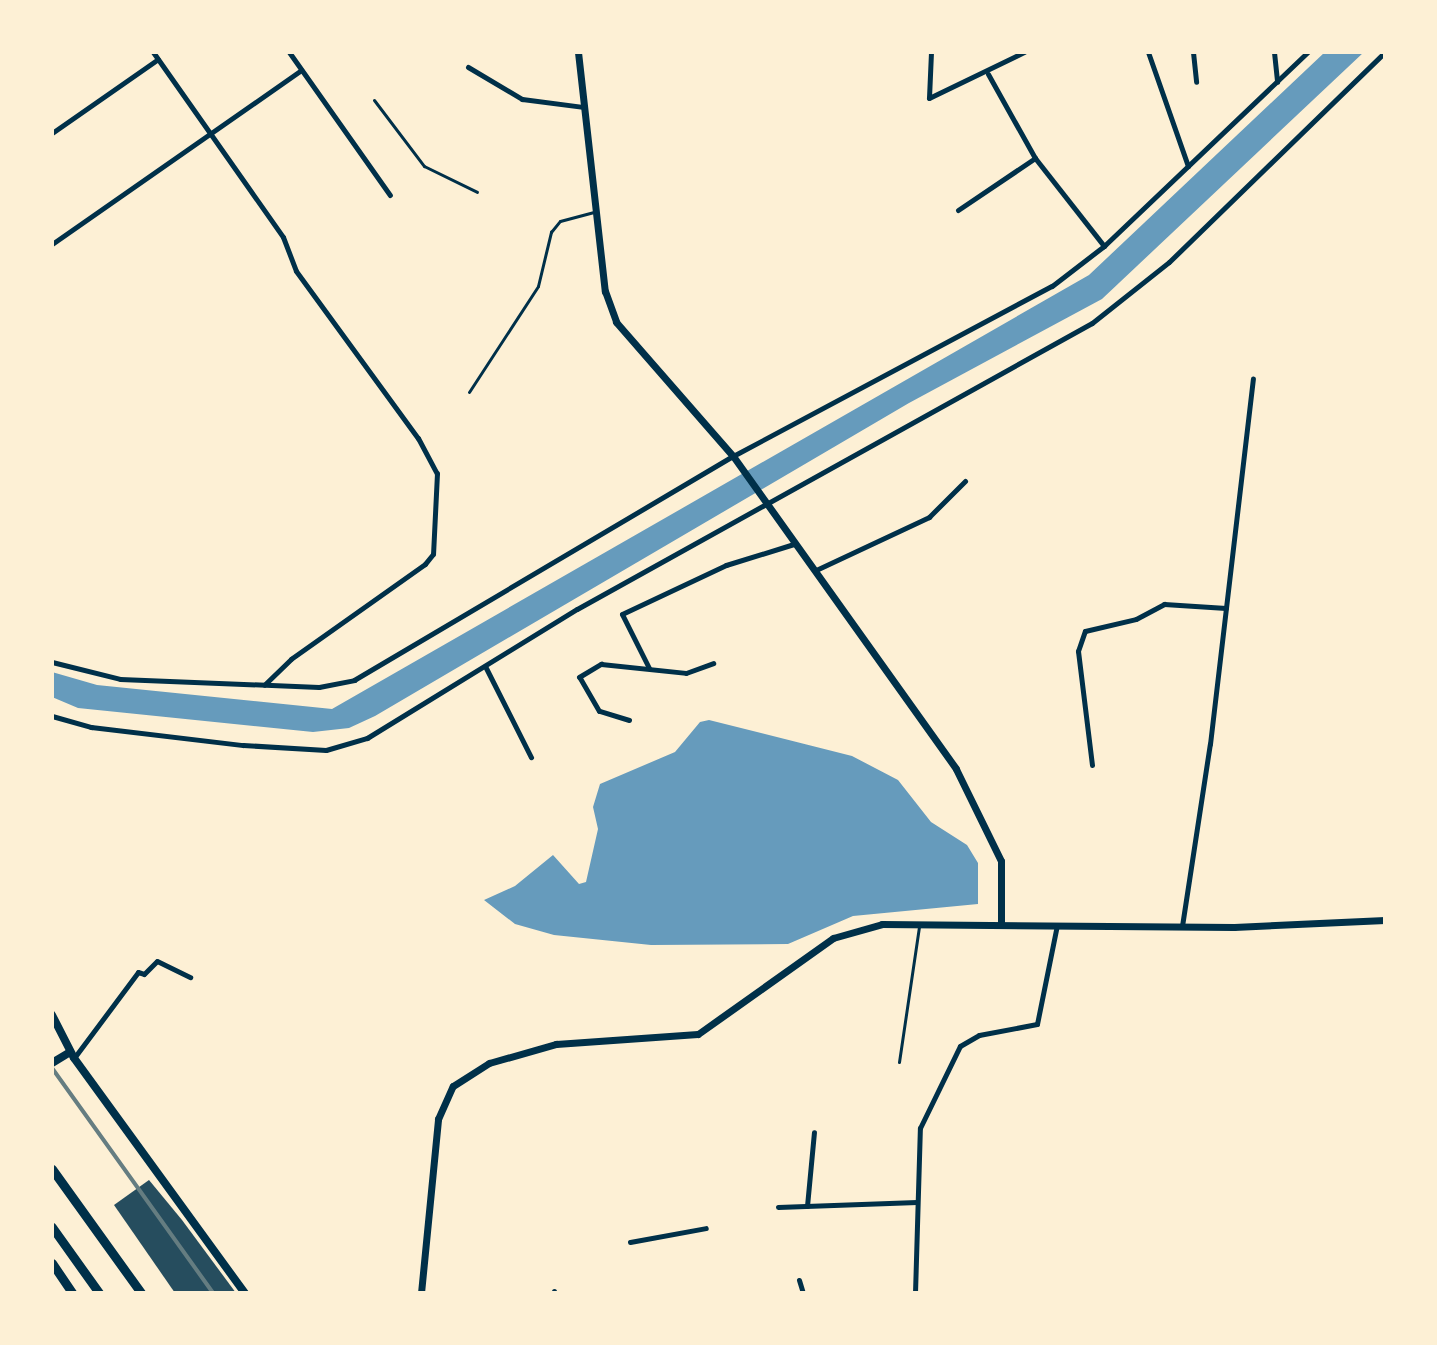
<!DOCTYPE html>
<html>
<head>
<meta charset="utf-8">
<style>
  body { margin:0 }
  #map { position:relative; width:1437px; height:1345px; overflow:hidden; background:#fdf0d5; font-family:Inter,sans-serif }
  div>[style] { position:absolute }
  .water>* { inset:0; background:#669bbc }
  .building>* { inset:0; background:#264d5e }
  .service>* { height:3px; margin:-1.5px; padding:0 1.5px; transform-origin:1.5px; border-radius:1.5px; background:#003049 }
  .minor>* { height:5px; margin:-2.5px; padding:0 2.5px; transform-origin:2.5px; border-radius:2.5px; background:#003049 }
  .tertiary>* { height:7px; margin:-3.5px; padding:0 3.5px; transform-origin:3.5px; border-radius:3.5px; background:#003049 }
  .secondary>* { height:8px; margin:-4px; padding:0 4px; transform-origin:4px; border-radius:4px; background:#003049 }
  .trunk>* { height:9px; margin:-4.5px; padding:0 4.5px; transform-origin:4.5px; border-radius:4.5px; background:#003049 }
  .rail>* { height:4px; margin:-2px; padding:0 2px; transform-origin:2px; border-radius:2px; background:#657d81 }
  span { translate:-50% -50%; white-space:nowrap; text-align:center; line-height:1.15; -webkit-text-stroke:6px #fdf0d5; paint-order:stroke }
  .frame { position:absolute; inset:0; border:54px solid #fdf0d5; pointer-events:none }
</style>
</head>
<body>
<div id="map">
  <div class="water">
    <i style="clip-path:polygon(1325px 52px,1364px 52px,1102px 299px,909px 403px,375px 716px,349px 728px,313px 732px,78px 708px,52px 697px,52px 672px,97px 685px,332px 709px,1089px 275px)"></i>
    <i style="clip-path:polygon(709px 720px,852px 756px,898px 780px,931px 822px,967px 845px,978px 863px,978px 904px,853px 916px,788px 944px,651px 945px,554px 935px,515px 924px,484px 900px,515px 886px,553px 855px,579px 884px,586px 882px,598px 829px,593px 807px,600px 784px,675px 752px,700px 722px)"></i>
  </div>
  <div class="building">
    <i style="clip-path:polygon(149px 1180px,182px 1220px,236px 1293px,175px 1293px,114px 1205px)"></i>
  </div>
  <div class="service">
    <i style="left:374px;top:100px;width:83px;rotate:52.9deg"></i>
    <i style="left:424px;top:166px;width:59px;rotate:26.1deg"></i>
    <i style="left:469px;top:392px;width:126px;rotate:-56.9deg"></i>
    <i style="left:538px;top:286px;width:56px;rotate:-76.5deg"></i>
    <i style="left:551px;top:232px;width:14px;rotate:-51deg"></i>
    <i style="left:560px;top:221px;width:35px;rotate:-15deg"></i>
    <i style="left:899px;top:1062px;width:136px;rotate:-81.6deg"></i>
  </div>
  <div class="minor">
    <i style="left:153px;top:52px;width:226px;rotate:54.9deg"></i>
    <i style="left:283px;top:237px;width:36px;rotate:69deg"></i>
    <i style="left:296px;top:271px;width:207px;rotate:53.9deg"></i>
    <i style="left:418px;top:438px;width:40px;rotate:62deg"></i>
    <i style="left:437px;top:473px;width:81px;rotate:92.8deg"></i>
    <i style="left:433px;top:554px;width:13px;rotate:129deg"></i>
    <i style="left:425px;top:564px;width:164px;rotate:144.7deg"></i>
    <i style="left:291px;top:659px;width:37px;rotate:136deg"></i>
    <i style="left:289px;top:52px;width:175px;rotate:54.8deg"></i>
    <i style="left:931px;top:52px;width:46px;rotate:92.5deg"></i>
    <i style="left:929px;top:98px;width:106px;rotate:-25.8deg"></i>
    <i style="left:1148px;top:52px;width:121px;rotate:70.7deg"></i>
    <i style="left:1193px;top:52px;width:30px;rotate:84deg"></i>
    <i style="left:1274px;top:52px;width:30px;rotate:84deg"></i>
    <i style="left:468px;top:67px;width:63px;rotate:30.7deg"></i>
    <i style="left:522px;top:99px;width:63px;rotate:7.4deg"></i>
    <i style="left:988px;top:74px;width:96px;rotate:60.8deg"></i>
    <i style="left:1035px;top:158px;width:112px;rotate:51.9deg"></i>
    <i style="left:52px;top:133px;width:129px;rotate:-34.9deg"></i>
    <i style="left:958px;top:210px;width:93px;rotate:-34deg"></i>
    <i style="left:52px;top:244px;width:304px;rotate:-34.9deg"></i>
    <i style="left:816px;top:570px;width:125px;rotate:-25.1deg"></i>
    <i style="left:929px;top:517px;width:51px;rotate:-45deg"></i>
    <i style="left:52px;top:662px;width:70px;rotate:14deg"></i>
    <i style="left:120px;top:679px;width:199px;rotate:2.3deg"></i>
    <i style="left:319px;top:687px;width:36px;rotate:-11deg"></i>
    <i style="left:354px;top:680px;width:440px;rotate:-30.6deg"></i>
    <i style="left:733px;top:456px;width:361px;rotate:-28.1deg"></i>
    <i style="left:1052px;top:286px;width:66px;rotate:-37.6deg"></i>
    <i style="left:1104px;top:246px;width:282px;rotate:-43.6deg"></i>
    <i style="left:486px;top:668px;width:100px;rotate:63.2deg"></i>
    <i style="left:649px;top:668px;width:60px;rotate:-116.6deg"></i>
    <i style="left:622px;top:614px;width:115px;rotate:-25.2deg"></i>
    <i style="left:726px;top:565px;width:71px;rotate:-17.2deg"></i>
    <i style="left:52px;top:716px;width:41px;rotate:15.8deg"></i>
    <i style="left:91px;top:727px;width:153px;rotate:6.8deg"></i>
    <i style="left:243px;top:745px;width:83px;rotate:3.4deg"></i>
    <i style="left:326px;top:750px;width:43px;rotate:-16.3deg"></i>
    <i style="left:367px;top:738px;width:246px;rotate:-31.6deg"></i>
    <i style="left:577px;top:609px;width:589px;rotate:-29.05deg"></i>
    <i style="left:1092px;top:323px;width:98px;rotate:-38.4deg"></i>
    <i style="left:1169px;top:262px;width:301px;rotate:-44.2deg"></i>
    <i style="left:629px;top:720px;width:31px;rotate:-163deg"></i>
    <i style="left:599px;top:711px;width:39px;rotate:-120deg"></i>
    <i style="left:579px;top:677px;width:26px;rotate:-31deg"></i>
    <i style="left:601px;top:664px;width:85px;rotate:6deg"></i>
    <i style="left:686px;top:673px;width:29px;rotate:-20deg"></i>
    <i style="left:1092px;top:765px;width:115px;rotate:-97deg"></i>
    <i style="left:1078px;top:651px;width:21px;rotate:-71deg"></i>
    <i style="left:1085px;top:631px;width:52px;rotate:-13.2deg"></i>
    <i style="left:1136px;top:619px;width:32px;rotate:-28deg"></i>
    <i style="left:1164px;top:604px;width:62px;rotate:3.7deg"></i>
    <i style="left:1182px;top:926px;width:184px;rotate:-81.3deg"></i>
    <i style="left:1210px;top:744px;width:368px;rotate:-83.3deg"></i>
    <i style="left:74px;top:1058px;width:107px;rotate:-53.3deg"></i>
    <i style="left:138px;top:972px;width:6px;rotate:18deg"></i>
    <i style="left:144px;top:974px;width:18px;rotate:-45deg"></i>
    <i style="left:157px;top:961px;width:37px;rotate:26deg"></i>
    <i style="left:807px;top:1206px;width:74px;rotate:-84.6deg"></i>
    <i style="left:778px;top:1207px;width:139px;rotate:-2.1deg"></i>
    <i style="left:630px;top:1242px;width:77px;rotate:-10.4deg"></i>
    <i style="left:799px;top:1280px;width:14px;rotate:73deg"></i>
    <i style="left:554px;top:1291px;width:2px;rotate:90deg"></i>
    <i style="left:915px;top:1293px;width:165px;rotate:-88.3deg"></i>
    <i style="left:920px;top:1128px;width:91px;rotate:-64deg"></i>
    <i style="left:960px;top:1046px;width:22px;rotate:-30deg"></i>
    <i style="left:979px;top:1035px;width:59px;rotate:-10.7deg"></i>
    <i style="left:1037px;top:1024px;width:101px;rotate:-78.6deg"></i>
  </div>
  <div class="tertiary">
    <i style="left:578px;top:52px;width:241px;rotate:83.6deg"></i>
    <i style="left:605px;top:291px;width:33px;rotate:70deg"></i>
    <i style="left:616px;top:322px;width:178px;rotate:48.9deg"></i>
    <i style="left:733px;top:456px;width:384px;rotate:54.5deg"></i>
    <i style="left:956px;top:769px;width:102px;rotate:63.9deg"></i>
    <i style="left:1001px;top:861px;width:63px;rotate:90deg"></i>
    <i style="left:421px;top:1293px;width:175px;rotate:-84.4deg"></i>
    <i style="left:438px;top:1119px;width:36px;rotate:-66deg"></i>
    <i style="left:453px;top:1086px;width:43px;rotate:-32.6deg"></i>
    <i style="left:489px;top:1063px;width:70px;rotate:-15.8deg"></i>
    <i style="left:556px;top:1044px;width:142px;rotate:-4deg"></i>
    <i style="left:698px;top:1034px;width:166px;rotate:-35.4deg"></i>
    <i style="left:833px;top:938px;width:51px;rotate:-15.9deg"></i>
    <i style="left:882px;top:924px;width:352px;rotate:0.5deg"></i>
    <i style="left:1234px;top:927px;width:151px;rotate:-2.7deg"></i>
  </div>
  <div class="secondary">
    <i style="left:52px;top:1015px;width:48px;rotate:62.9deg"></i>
    <i style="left:74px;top:1058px;width:291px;rotate:54deg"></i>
    <i style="left:52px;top:1063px;width:21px;rotate:-31deg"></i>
  </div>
  <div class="trunk">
    <i style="left:52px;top:1169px;width:153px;rotate:54.3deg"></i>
    <i style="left:52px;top:1227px;width:81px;rotate:54.5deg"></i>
    <i style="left:52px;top:1263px;width:36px;rotate:56deg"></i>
  </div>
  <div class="rail">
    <i style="left:52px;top:1068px;width:277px;rotate:54.4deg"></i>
  </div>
  <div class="frame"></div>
</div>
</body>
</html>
